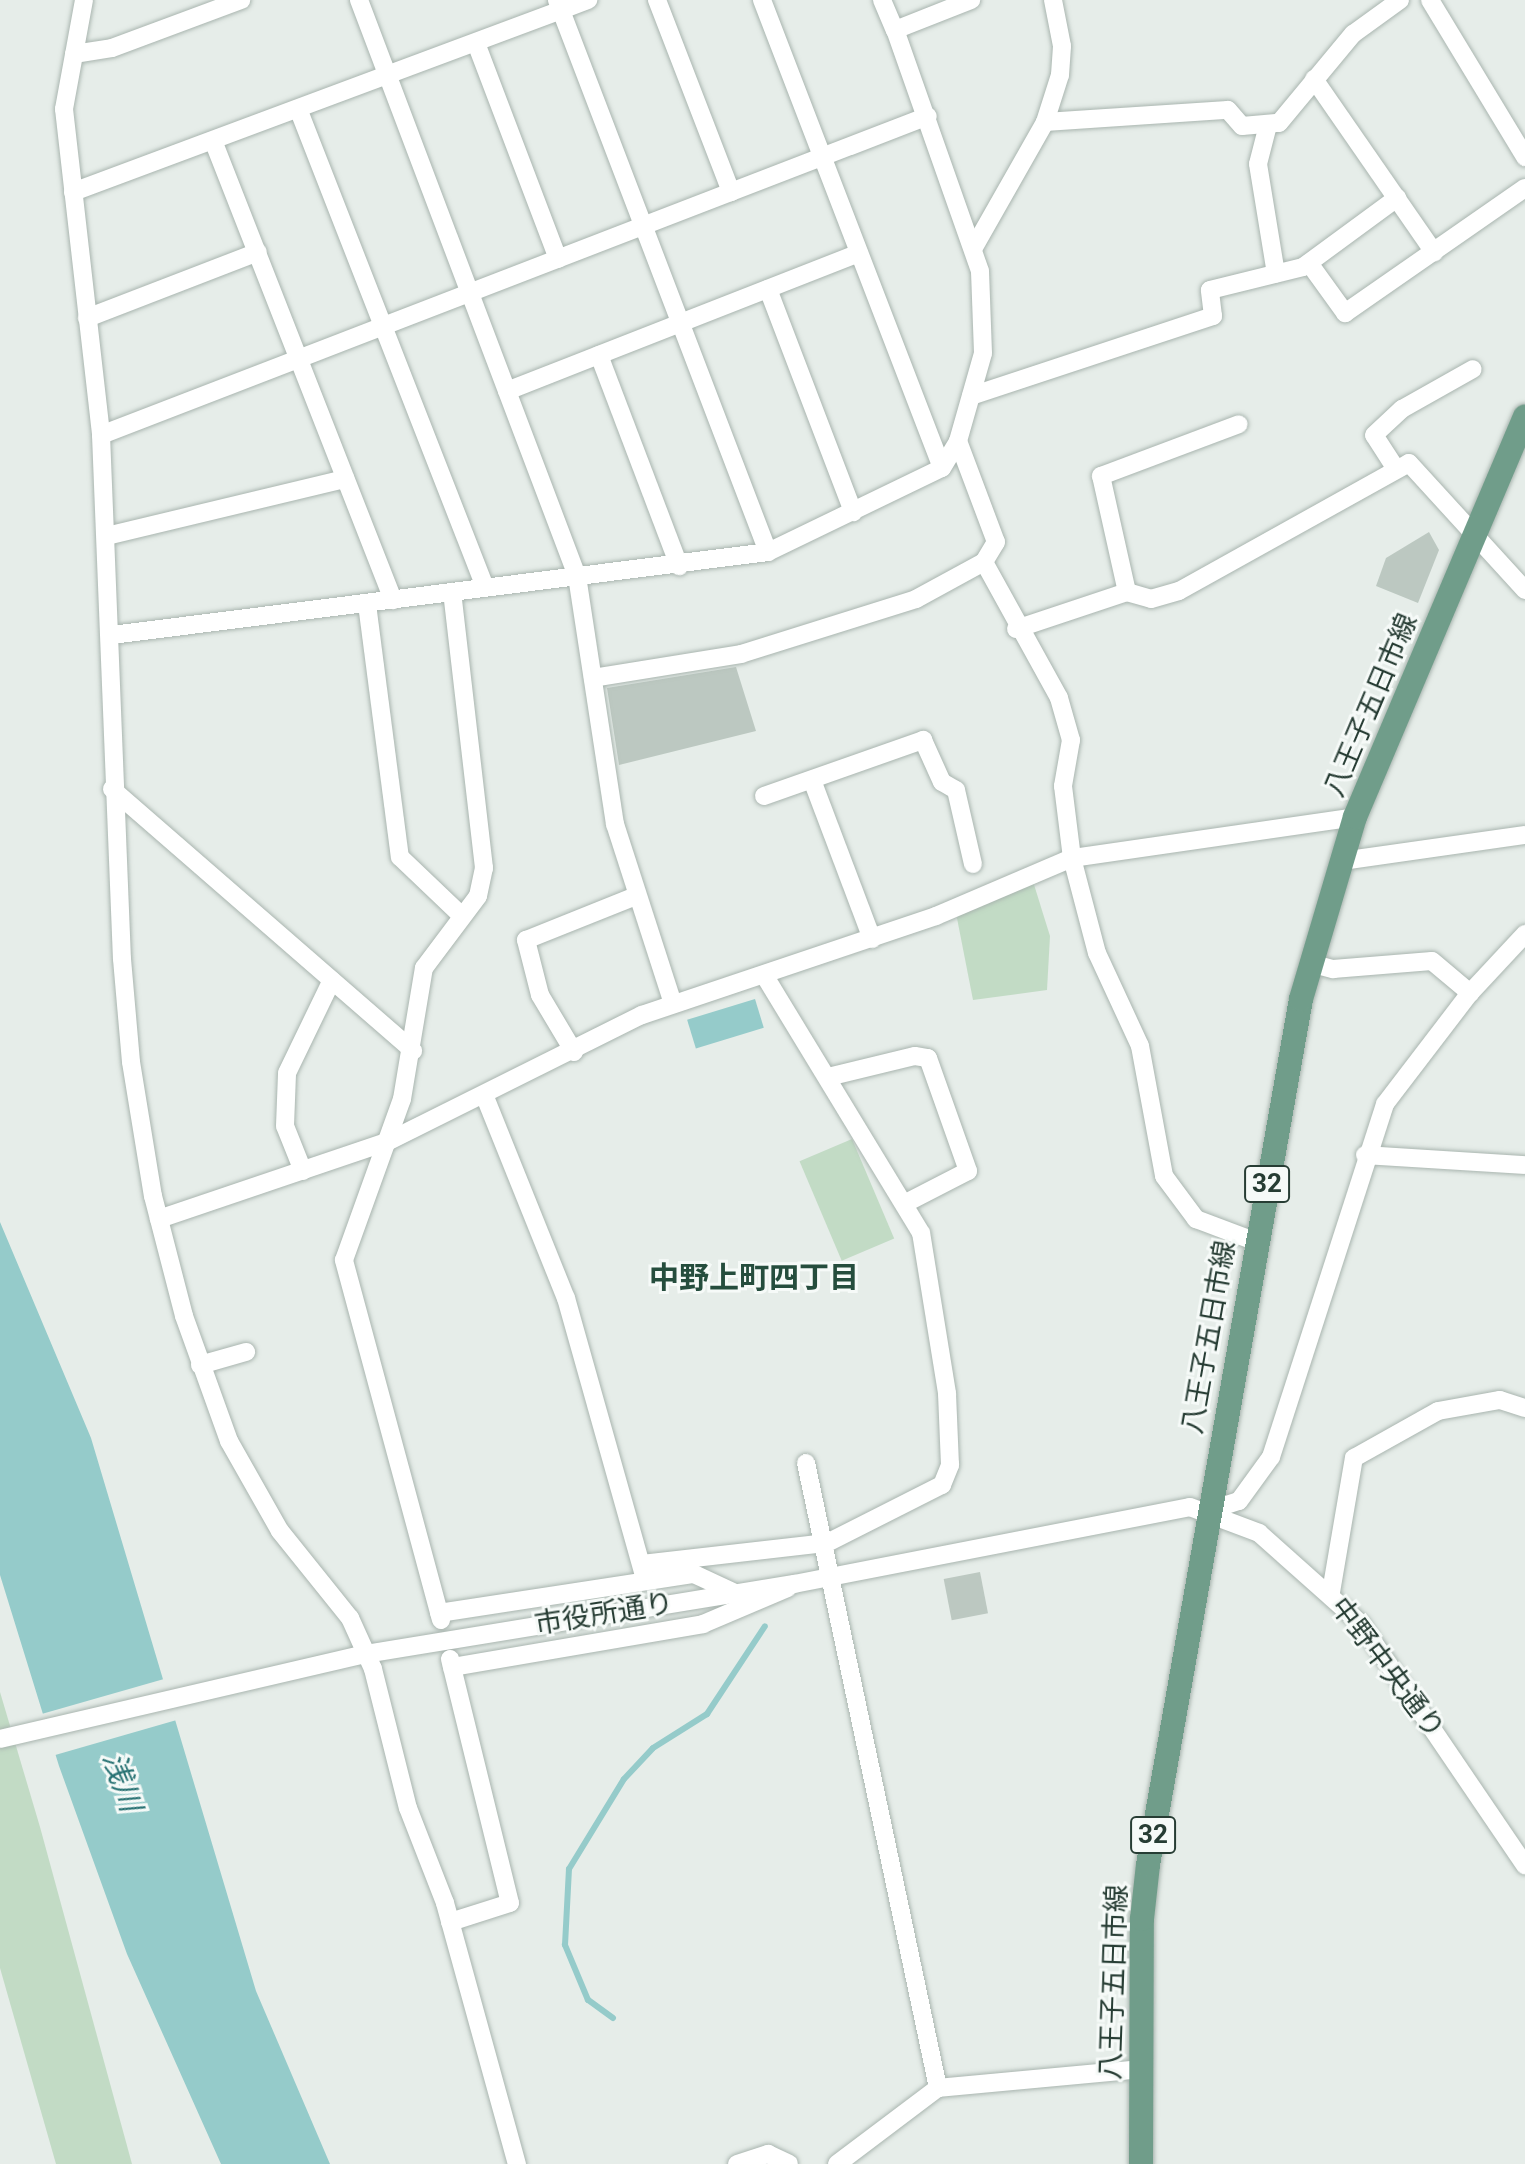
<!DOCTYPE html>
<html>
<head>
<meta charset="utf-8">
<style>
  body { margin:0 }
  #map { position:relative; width:1525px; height:2164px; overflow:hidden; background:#e6ede9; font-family:Roboto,"Noto Sans JP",sans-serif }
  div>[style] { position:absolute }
  .green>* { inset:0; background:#c2dbc5; transform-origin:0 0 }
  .water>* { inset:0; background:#95cbca; transform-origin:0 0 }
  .pier>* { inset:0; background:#e6ede9; transform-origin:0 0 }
  .stream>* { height:6px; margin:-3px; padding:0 3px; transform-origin:3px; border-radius:3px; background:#95cbca }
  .building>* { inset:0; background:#bcc8c1; transform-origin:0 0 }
  .roads { filter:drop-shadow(0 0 2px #a9b5af) drop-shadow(0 0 2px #a9b5af) }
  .minor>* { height:18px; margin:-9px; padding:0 9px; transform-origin:9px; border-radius:9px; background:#fff }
  .major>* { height:24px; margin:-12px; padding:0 12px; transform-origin:12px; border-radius:12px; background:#709d8a }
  span { translate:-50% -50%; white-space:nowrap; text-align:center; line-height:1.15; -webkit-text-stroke:6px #f6faf8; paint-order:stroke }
  .shield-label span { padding:2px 6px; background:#f6faf8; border:2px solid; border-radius:6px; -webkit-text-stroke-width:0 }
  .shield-label { font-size:26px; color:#273d34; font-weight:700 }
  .street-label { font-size:28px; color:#273d34 }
  .neighbourhood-label { font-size:30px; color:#254d3d; font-weight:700 }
  .water-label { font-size:30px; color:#287273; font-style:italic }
</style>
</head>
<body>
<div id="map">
  <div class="green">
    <i style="clip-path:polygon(1031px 875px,1050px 936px,1047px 990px,973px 1000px,955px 908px)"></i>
    <i style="left:852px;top:1139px;width:108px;height:57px;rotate:67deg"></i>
    <i style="clip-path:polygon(0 1692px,40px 1827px,132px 2164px,56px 2164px,0 1968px)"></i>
  </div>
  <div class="water">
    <i style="left:755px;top:999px;width:30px;height:71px;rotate:73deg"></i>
    <i style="clip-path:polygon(0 1222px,91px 1438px,256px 1991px,330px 2164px,221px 2164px,127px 1954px,59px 1766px,0 1575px)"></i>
  </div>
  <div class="pier">
    <i style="left:164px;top:1679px;width:43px;height:130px;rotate:74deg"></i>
  </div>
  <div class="stream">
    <i style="left:613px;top:2018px;width:31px;rotate:-144deg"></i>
    <i style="left:588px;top:2000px;width:60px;rotate:-112.7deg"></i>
    <i style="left:565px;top:1945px;width:76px;rotate:-87deg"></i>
    <i style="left:569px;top:1869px;width:105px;rotate:-58.6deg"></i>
    <i style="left:624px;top:1779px;width:42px;rotate:-46.9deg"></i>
    <i style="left:653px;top:1748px;width:64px;rotate:-32.2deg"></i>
    <i style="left:707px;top:1714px;width:105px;rotate:-56.6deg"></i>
  </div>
  <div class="building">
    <i style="clip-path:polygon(1429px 532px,1439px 550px,1418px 603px,1376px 586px,1386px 558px)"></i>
    <i style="clip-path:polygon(736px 667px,756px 731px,619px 765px,607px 688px)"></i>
    <i style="left:980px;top:1572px;width:42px;height:37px;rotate:79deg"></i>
  </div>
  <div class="roads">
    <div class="minor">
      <i style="left:84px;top:0;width:111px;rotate:100.4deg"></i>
      <i style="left:64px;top:109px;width:328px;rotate:83.5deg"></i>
      <i style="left:101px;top:435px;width:524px;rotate:87.71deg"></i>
      <i style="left:122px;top:959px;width:103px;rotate:85deg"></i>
      <i style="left:131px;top:1062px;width:136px;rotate:80.7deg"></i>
      <i style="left:153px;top:1196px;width:124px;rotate:75.5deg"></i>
      <i style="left:184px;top:1316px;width:133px;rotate:70.2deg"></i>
      <i style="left:229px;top:1441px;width:103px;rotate:60.5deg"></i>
      <i style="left:280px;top:1531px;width:112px;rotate:51.2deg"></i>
      <i style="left:350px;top:1618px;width:56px;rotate:65.7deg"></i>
      <i style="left:373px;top:1669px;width:143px;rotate:75.9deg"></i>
      <i style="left:408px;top:1808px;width:102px;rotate:68.7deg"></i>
      <i style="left:445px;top:1903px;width:271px;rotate:74.6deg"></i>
      <i style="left:359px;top:0;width:616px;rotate:69.27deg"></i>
      <i style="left:577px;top:576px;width:251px;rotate:81.3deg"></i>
      <i style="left:615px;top:824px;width:189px;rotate:72.1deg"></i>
      <i style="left:557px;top:0;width:591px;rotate:69.08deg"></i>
      <i style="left:657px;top:0;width:206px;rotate:68.9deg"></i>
      <i style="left:762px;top:0;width:501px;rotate:68.96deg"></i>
      <i style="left:882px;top:0;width:33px;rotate:67deg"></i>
      <i style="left:1430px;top:0;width:184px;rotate:58.8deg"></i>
      <i style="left:476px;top:43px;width:231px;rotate:69.2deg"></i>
      <i style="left:74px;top:54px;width:38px;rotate:-9deg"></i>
      <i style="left:112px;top:48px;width:138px;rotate:-20.4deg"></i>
      <i style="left:1314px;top:79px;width:211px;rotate:55.3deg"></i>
      <i style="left:299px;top:111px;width:511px;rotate:68.66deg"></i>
      <i style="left:1045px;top:122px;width:183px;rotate:-3.8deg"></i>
      <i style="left:1228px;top:110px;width:21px;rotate:49deg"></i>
      <i style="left:1242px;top:126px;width:37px;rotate:-5deg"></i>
      <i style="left:1279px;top:123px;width:116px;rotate:-50.3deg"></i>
      <i style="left:1353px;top:34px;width:58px;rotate:-35.9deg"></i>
      <i style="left:1268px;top:125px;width:40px;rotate:104.4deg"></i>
      <i style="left:1258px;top:164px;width:111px;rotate:80.7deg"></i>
      <i style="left:214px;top:143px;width:491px;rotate:68.6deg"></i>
      <i style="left:73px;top:192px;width:550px;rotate:-20.45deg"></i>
      <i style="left:973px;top:249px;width:146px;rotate:-60.4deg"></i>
      <i style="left:1045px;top:122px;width:49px;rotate:-72.3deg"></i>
      <i style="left:1060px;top:75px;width:29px;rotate:-86deg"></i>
      <i style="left:1062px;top:46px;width:47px;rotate:-101.1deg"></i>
      <i style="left:1309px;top:263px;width:62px;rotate:54.2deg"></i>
      <i style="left:1345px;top:313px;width:219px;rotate:-34.8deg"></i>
      <i style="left:768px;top:289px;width:239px;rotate:69.1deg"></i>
      <i style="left:87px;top:318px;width:183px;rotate:-21.1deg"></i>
      <i style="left:599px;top:355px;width:226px;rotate:69.2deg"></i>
      <i style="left:507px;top:391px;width:378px;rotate:-21.4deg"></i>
      <i style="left:971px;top:396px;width:255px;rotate:-18.3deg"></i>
      <i style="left:1213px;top:316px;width:26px;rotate:-97deg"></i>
      <i style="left:1210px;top:290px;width:96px;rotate:-13.9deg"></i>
      <i style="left:1303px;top:267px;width:117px;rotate:-36.3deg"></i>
      <i style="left:101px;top:435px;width:886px;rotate:-21.09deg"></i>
      <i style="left:958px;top:441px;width:108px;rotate:69.4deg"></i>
      <i style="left:996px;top:542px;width:23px;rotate:121deg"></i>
      <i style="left:984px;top:562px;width:155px;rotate:61.1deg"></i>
      <i style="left:1059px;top:698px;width:44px;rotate:74.1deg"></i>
      <i style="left:1071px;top:740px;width:47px;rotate:99.9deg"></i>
      <i style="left:1063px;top:786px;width:73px;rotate:82.9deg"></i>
      <i style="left:1072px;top:858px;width:98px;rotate:75.3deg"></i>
      <i style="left:1097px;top:953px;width:102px;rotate:65.2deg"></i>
      <i style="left:1140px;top:1046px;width:132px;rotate:79.5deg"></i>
      <i style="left:1164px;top:1176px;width:54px;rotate:53.3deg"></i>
      <i style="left:1196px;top:1219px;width:65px;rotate:20.7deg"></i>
      <i style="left:1396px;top:469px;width:40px;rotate:-122.9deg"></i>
      <i style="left:1374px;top:435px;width:38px;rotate:-43deg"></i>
      <i style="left:1402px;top:409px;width:81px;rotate:-29.4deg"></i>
      <i style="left:107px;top:536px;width:245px;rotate:-13.5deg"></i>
      <i style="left:1127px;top:592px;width:119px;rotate:-102.6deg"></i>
      <i style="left:1101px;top:476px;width:147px;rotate:-20.6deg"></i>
      <i style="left:367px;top:604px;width:255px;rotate:82.6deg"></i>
      <i style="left:400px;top:857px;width:84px;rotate:43.6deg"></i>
      <i style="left:1016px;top:629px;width:117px;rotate:-18.4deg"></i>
      <i style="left:1127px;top:592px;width:25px;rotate:16deg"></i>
      <i style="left:1151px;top:599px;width:29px;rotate:-16deg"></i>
      <i style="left:1179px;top:591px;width:263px;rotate:-29.1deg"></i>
      <i style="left:1409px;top:463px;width:172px;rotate:47.6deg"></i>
      <i style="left:112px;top:635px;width:661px;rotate:-7.21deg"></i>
      <i style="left:768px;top:552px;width:193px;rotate:-25.8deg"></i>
      <i style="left:942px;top:468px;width:31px;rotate:-59deg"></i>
      <i style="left:958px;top:441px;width:91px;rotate:-74.1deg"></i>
      <i style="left:983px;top:353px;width:82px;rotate:-92.1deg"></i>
      <i style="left:980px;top:271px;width:256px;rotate:-109.4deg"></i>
      <i style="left:895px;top:30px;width:82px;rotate:-21.5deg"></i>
      <i style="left:593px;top:678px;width:150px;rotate:-9.2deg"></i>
      <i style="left:741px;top:654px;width:183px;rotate:-17.4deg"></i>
      <i style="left:916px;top:599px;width:77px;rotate:-28.6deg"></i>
      <i style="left:812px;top:780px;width:170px;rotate:69.3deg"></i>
      <i style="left:112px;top:789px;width:399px;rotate:41deg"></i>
      <i style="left:764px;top:796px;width:169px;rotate:-19.4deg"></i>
      <i style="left:923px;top:740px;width:46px;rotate:65.7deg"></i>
      <i style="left:942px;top:782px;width:16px;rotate:30deg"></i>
      <i style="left:956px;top:790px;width:76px;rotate:77.1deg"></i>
      <i style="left:1342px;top:861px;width:185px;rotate:-8.1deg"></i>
      <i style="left:1310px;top:963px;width:24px;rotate:15deg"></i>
      <i style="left:1333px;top:969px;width:99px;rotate:-4.6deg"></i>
      <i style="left:1432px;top:961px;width:50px;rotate:40.1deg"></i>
      <i style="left:574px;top:1052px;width:66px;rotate:-120.8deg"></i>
      <i style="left:540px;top:995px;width:57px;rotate:-104.3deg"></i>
      <i style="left:526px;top:940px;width:118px;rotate:-21.8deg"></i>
      <i style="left:828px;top:1077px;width:89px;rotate:-13.6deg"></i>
      <i style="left:915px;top:1056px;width:13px;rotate:9deg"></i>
      <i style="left:928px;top:1058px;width:120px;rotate:70.5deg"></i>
      <i style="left:968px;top:1171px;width:70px;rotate:152.7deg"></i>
      <i style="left:485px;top:1097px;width:217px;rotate:68.1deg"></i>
      <i style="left:566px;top:1298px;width:292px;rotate:74.3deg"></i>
      <i style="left:1365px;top:1155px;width:160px;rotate:3.6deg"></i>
      <i style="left:303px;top:1171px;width:48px;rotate:-111.8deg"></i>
      <i style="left:285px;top:1126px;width:53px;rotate:-87.8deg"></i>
      <i style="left:287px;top:1073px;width:103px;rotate:-64.2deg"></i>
      <i style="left:159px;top:1219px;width:241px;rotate:-18.7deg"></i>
      <i style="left:387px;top:1142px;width:285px;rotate:-26.5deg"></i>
      <i style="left:642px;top:1015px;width:310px;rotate:-18.6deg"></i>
      <i style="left:936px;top:916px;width:148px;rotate:-23.1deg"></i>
      <i style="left:1072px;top:858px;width:286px;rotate:-8.2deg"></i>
      <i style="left:200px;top:1365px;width:48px;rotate:-15.8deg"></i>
      <i style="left:806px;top:1463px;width:639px;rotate:78.07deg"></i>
      <i style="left:1211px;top:1510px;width:29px;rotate:-18deg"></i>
      <i style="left:1239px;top:1501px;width:54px;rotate:-54deg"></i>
      <i style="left:1271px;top:1457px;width:371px;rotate:-72.1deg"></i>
      <i style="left:1385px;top:1104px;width:140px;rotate:-52.6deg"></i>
      <i style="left:1470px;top:993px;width:81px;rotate:-47deg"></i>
      <i style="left:642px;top:1564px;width:186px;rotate:-6.5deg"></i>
      <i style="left:827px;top:1543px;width:129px;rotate:-26.8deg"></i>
      <i style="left:942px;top:1485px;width:22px;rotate:-68deg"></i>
      <i style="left:950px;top:1465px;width:72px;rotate:-92.4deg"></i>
      <i style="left:947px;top:1393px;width:162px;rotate:-99.2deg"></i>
      <i style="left:921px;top:1233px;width:302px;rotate:-121.3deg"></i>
      <i style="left:1331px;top:1592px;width:136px;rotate:-80.3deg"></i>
      <i style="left:1354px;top:1458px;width:96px;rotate:-29.2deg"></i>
      <i style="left:1438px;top:1411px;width:63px;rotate:-10.1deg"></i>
      <i style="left:1500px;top:1400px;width:26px;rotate:18deg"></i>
      <i style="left:439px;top:1613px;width:258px;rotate:-8.7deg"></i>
      <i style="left:694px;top:1574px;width:45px;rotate:24.9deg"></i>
      <i style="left:441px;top:1620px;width:373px;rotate:-105.1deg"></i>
      <i style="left:344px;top:1260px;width:171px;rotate:-70.2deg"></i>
      <i style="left:402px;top:1099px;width:133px;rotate:-80.5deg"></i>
      <i style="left:424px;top:968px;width:90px;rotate:-53.1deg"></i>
      <i style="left:478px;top:896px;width:29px;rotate:-78deg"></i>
      <i style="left:484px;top:868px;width:278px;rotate:-96.6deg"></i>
      <i style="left:450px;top:1659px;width:251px;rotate:76.2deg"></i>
      <i style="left:510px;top:1903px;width:63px;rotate:162.4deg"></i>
      <i style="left:452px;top:1667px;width:255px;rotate:-9.7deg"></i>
      <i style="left:703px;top:1624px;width:92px;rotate:-23deg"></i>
      <i style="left:0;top:1739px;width:376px;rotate:-13.1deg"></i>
      <i style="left:366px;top:1654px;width:434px;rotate:-9.3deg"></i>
      <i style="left:794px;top:1584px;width:403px;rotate:-11deg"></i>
      <i style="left:1190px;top:1507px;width:74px;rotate:20.6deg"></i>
      <i style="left:1259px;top:1533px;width:137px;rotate:41.7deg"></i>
      <i style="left:1361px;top:1624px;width:292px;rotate:55.8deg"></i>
      <i style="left:737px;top:2164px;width:33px;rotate:-18deg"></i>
      <i style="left:768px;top:2154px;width:23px;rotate:25deg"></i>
      <i style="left:837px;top:2164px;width:126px;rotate:-37deg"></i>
      <i style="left:938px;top:2088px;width:204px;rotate:-5.3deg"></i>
    </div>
    <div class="major">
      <i style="left:1141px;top:2164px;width:245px;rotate:-89.8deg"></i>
      <i style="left:1142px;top:1919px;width:54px;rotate:-83.7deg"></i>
      <i style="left:1148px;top:1865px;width:879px;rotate:-79.98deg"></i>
      <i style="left:1301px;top:999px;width:190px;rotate:-73.5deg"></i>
      <i style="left:1355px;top:817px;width:435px;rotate:-67deg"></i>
    </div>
  </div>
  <div class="shield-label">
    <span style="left:1267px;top:1184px">32</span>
    <span style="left:1153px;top:1835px">32</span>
  </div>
  <div class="street-label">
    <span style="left:1371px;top:705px;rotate:-67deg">八王子五日市線</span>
    <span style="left:1209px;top:1337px;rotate:-80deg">八王子五日市線</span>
    <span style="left:604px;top:1614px;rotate:-9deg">市役所通り</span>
    <span style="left:1387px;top:1668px;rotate:53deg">中野中央通り</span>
    <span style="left:1114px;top:1982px;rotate:-88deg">八王子五日市線</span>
  </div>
  <div class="neighbourhood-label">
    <span style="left:754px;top:1278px">中野上町四丁目</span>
  </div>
  <div class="water-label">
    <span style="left:122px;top:1782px;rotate:71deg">浅川</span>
  </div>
</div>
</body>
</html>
